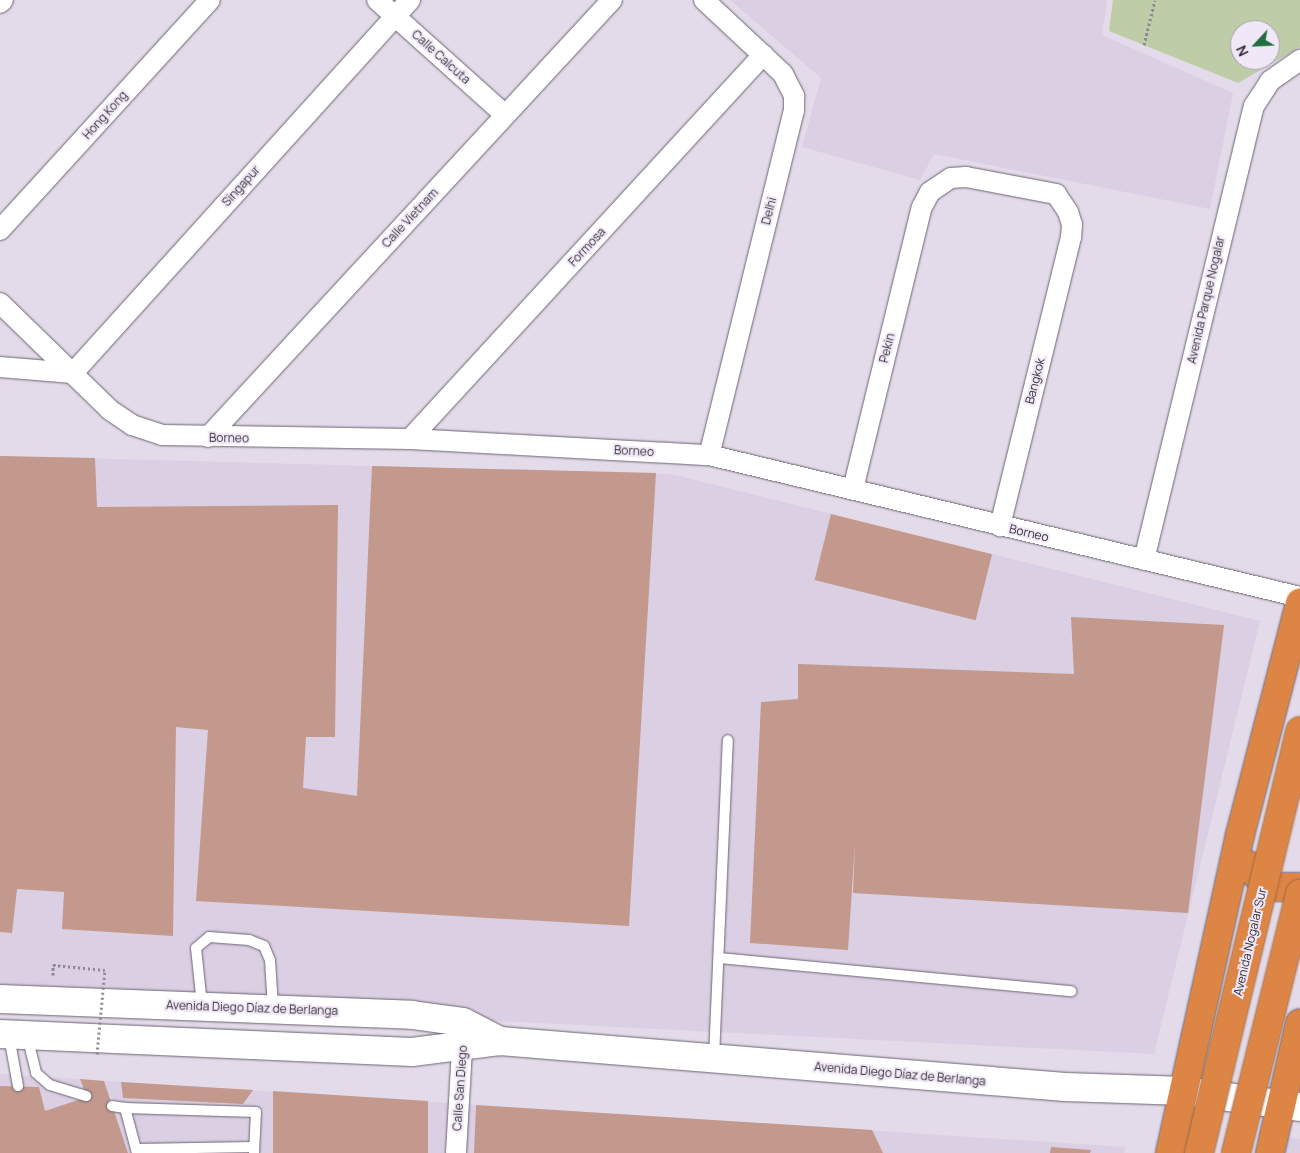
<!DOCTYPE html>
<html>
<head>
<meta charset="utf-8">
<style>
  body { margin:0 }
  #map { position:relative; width:1300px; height:1153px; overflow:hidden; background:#e3dbe9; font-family:Manrope,sans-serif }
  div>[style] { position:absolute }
  .built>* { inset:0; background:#dbcfe3 }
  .green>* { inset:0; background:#becda7 }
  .building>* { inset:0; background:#c3988d; transform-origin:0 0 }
  .path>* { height:3px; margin-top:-1.5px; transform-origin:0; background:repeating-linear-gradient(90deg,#8e8892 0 2.5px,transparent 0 5px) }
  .roads { filter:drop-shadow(0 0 1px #6c6471) drop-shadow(0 0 1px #6c6471) }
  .lane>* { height:10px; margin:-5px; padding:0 5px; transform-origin:5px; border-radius:5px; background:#fff }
  .street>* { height:20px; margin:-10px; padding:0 10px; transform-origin:10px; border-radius:10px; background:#fff }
  .secondary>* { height:28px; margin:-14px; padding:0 14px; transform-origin:14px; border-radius:14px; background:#fff }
  .highway>* { height:28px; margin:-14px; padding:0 14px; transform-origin:14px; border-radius:14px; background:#dc8545 }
  .path-bridge>* { height:3px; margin-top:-1.5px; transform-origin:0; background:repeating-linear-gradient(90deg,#8e8892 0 2.5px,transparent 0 5px) }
  .bridges { filter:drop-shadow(0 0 1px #a26840) drop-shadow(0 0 1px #a26840) }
  .highway-bridge>* { height:28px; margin:-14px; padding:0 14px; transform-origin:14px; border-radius:14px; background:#dc8545 }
  span { translate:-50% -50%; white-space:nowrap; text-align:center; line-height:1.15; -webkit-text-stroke:4px #f1e8f7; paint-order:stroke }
  .street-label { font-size:12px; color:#353237 }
  .north { position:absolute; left:1230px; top:20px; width:50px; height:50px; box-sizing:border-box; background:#f1e8f7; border:1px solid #a69faa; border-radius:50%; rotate:245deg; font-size:14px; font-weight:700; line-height:20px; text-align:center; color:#353237 }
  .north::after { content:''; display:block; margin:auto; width:18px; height:22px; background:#216e3e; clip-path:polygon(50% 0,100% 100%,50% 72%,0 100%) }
</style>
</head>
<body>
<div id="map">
  <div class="built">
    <i style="clip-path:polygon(730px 0,1107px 0,1102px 35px,1233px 93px,1210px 209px,934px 154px,920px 180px,802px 147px,821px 78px)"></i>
    <i style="clip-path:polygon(0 456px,671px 474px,1260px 621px,1154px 1054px,0 996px)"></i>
    <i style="clip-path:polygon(0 1074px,1126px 1147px,1124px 1153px,0 1153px)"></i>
    <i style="clip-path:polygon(1286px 1138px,1300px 1139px,1300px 1153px,1282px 1153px)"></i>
  </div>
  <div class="green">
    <i style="clip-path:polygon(evenodd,1113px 0,1300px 0,1300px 47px,1238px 83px,1109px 31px,1113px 0,1240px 30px,1270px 30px,1270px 60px,1240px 60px,1240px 30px)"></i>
  </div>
  <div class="building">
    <i style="clip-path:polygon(0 456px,95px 458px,97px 507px,338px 505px,335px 737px,306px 737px,303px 788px,357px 796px,372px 466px,656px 473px,629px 926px,196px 901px,208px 730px,176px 727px,173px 936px,62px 929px,64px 892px,17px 889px,12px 933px,0 932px)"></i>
    <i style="left:831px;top:514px;width:166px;height:68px;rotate:14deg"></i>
    <i style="clip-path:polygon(1071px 617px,1224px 625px,1188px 913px,853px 893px,855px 843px,848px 950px,750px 943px,761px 702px,798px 699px,798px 664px,1074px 674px)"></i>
    <i style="clip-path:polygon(80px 1079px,104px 1081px,128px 1153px,0 1153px,0 1086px,39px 1087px,45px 1111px,87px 1097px)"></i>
    <i style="clip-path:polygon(121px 1082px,253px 1090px,243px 1104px,123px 1098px)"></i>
    <i style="clip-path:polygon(273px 1091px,428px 1101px,428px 1153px,273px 1153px)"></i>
    <i style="clip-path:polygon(476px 1105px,872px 1130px,883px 1153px,474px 1153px)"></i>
    <i style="clip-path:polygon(1051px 1147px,1091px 1150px,1090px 1153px,1050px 1153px)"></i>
  </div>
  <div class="path">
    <i style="left:1144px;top:45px;width:46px;rotate:-76.3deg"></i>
    <i style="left:53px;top:975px;width:10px;rotate:-90deg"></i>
    <i style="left:53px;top:965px;width:52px;rotate:5.5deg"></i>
  </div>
  <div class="roads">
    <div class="lane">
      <i style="left:719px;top:958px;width:354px;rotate:5.4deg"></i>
      <i style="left:202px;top:1005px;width:57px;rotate:-96deg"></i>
      <i style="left:196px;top:948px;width:17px;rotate:-40deg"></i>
      <i style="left:209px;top:937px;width:40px;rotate:4.3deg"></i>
      <i style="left:249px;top:940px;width:16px;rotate:22deg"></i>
      <i style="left:264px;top:946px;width:15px;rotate:67deg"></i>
      <i style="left:270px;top:960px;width:48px;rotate:86.4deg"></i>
      <i style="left:9px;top:1036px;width:51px;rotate:79.8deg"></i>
      <i style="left:27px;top:1036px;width:38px;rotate:76deg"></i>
      <i style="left:36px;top:1073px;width:18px;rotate:41deg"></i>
      <i style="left:50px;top:1085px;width:38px;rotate:17deg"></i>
      <i style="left:714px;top:1057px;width:317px;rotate:-87.5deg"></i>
      <i style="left:112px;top:1106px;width:13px;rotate:9deg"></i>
      <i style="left:136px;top:1149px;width:118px;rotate:-1deg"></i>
      <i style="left:137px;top:1153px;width:47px;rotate:-104.9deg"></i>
      <i style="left:125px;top:1108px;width:131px;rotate:1.7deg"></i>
      <i style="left:256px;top:1112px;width:41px;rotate:92.8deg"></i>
    </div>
    <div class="street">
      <i style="left:377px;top:0;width:172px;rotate:41.9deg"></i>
      <i style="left:704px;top:0;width:108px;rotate:43.1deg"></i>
      <i style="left:783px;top:74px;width:25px;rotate:63deg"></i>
      <i style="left:794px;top:96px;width:14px;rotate:90deg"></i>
      <i style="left:794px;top:110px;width:355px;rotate:103.8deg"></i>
      <i style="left:0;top:3px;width:4px;rotate:-45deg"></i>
      <i style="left:0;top:230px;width:311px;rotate:-47.6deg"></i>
      <i style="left:0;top:303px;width:153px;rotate:44.2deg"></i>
      <i style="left:110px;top:410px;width:27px;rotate:34deg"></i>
      <i style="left:132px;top:425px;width:32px;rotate:18deg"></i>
      <i style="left:162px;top:435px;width:248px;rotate:0.9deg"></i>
      <i style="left:410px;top:439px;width:299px;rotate:3.1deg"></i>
      <i style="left:709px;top:455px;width:608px;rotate:13.51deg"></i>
      <i style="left:0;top:367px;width:73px;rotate:4.7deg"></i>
      <i style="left:73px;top:373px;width:503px;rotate:-47.9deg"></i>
      <i style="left:208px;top:437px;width:595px;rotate:-47.25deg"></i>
      <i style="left:410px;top:439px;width:522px;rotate:-47.41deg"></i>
      <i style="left:853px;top:489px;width:290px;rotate:-76.3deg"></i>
      <i style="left:922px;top:207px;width:17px;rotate:-62deg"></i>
      <i style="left:930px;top:192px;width:25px;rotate:-34deg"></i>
      <i style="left:951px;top:178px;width:15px;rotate:-4deg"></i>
      <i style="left:966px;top:177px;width:92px;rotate:10.7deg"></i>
      <i style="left:1056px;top:194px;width:22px;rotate:56deg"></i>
      <i style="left:1068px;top:212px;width:13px;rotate:72deg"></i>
      <i style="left:1072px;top:224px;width:13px;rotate:94deg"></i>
      <i style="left:1071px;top:237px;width:298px;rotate:103.8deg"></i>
      <i style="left:1144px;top:560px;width:467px;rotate:-76.4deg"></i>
      <i style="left:1254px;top:106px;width:30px;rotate:-57deg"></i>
      <i style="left:1270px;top:81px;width:37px;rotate:-35deg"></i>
      <i style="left:456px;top:1153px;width:121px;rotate:-86.7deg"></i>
    </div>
    <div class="secondary">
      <i style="left:0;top:999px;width:412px;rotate:2.2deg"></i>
      <i style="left:412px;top:1015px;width:51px;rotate:7.8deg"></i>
      <i style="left:463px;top:1022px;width:42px;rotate:27.2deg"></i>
      <i style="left:0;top:1034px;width:412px;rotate:2.5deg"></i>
      <i style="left:412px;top:1052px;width:89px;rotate:-7.1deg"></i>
      <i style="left:500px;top:1041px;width:567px;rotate:4.65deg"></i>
      <i style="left:1065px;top:1087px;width:120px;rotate:1.9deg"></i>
      <i style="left:1185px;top:1091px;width:116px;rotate:7.9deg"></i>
    </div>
    <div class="highway">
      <i style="left:1248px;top:865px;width:20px;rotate:49deg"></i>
      <i style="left:1261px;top:880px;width:17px;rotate:24deg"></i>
      <i style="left:1277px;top:887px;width:23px"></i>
      <i style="left:1170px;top:1153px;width:326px;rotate:-77.6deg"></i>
      <i style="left:1240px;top:835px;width:240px;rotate:-75.5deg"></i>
      <i style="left:1270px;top:1153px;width:133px;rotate:-77deg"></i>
    </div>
  </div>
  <div class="path-bridge">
    <i style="left:97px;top:1054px;width:84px;rotate:-84.6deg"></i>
  </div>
  <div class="bridges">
    <div class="highway-bridge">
      <i style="left:1199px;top:1153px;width:434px;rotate:-76.5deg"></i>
      <i style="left:1236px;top:1153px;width:267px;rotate:-76.1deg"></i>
    </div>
  </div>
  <div class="street-label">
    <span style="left:441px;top:57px;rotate:42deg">Calle Calcuta</span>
    <span style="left:105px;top:115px;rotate:-48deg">Hong Kong</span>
    <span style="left:241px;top:186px;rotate:-48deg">Singapur</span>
    <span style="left:769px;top:211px;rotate:-76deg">Delhi</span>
    <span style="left:410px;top:218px;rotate:-47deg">Calle Vietnam</span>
    <span style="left:587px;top:247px;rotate:-47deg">Formosa</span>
    <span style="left:1206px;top:300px;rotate:-77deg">Avenida Parque Nogalar</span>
    <span style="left:887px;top:348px;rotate:-76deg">Pekin</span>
    <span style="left:1035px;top:381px;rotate:-76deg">Bangkok</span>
    <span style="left:229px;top:438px;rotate:1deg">Borneo</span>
    <span style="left:634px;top:451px;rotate:3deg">Borneo</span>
    <span style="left:1029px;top:533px;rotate:13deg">Borneo</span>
    <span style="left:1250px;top:942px;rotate:-77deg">Avenida Nogalar Sur</span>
    <span style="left:252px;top:1008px;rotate:2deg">Avenida Diego Díaz de Berlanga</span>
    <span style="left:900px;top:1074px;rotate:5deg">Avenida Diego Díaz de Berlanga</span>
    <span style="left:460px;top:1088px;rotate:-86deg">Calle San Diego</span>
  </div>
  <div class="north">N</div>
</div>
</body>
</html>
